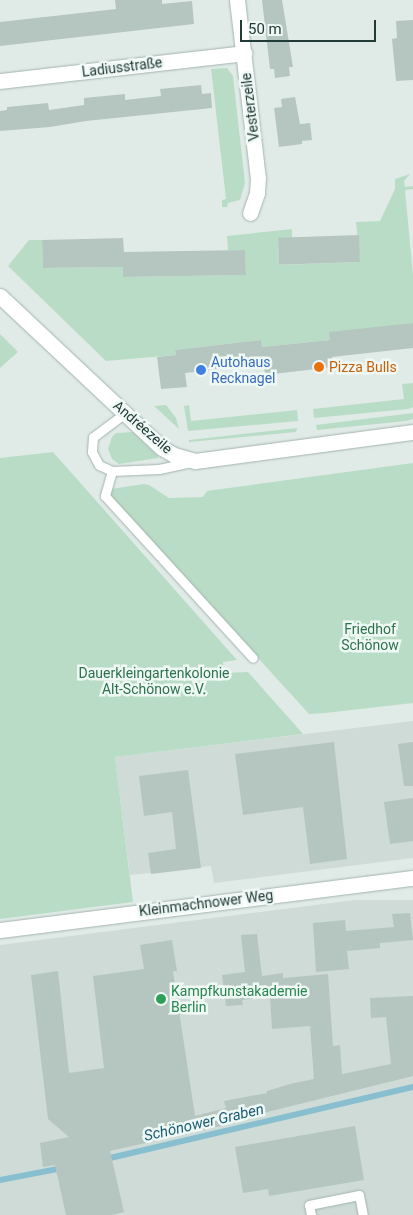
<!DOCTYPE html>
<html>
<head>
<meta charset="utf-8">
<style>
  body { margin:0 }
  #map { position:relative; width:413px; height:1215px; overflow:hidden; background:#e0ebe7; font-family:Roboto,sans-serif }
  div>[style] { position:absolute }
  .built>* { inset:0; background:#cedbd6 }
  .green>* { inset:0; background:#b9dcc6 }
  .stream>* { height:5.5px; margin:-2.75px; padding:0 2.75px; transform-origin:2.75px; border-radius:2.75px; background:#87bfd1 }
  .building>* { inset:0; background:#b5c6c0; transform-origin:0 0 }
  .roads { filter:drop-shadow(0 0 1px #a3b3af) drop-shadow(0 0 1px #a3b3af) }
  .service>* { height:9px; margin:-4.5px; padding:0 4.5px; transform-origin:4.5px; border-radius:4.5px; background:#fff }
  .minor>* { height:15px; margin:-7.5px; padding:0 7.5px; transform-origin:7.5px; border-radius:7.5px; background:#fff }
  .dots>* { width:14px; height:14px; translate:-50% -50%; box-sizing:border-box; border:2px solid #f0f8f5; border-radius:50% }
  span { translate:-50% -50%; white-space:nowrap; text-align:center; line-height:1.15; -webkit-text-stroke:5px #f0f8f5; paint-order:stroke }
  .street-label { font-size:14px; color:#213b37 }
  .shop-label { font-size:14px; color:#366cbe }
  .left { translate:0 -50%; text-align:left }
  .food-label { font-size:14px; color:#c56008 }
  .park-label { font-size:14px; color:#2b724d }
  .leisure-label { font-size:14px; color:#27864d }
  .water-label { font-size:15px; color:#1b5f77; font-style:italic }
  .scale { position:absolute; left:240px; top:20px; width:136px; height:22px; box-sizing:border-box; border:2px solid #213b37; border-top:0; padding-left:6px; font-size:15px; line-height:18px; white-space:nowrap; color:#213b37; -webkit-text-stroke:4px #f0f8f5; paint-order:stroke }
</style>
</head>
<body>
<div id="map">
  <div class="built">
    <i style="clip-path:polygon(413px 721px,413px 858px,214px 883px,211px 866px,130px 875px,115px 757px)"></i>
    <i style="clip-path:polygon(355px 900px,413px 900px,413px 1215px,0 1215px,0 945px)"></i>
  </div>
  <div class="green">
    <i style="clip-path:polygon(227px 68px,233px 76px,245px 183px,240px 200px,228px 203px,227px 207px,222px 207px,222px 200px,226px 199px,211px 69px)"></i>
    <i style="clip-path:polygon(410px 174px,404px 181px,405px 187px,413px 186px,413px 189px,405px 190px,413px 275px,413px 323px,330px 340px,262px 347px,261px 340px,175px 350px,176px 355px,106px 361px,8px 266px,29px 240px,42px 240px,43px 268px,123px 267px,123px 277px,246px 275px,245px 250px,228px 250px,227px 236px,292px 229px,292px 239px,278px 240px,279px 265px,360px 262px,356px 222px,380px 221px,395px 189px,395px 179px)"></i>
    <i style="clip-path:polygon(0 334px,18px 352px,0 368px)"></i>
    <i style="clip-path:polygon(413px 383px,413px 407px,408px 409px,314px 418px,313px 409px,404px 399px,402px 384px)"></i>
    <i style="clip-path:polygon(166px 405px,176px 418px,179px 429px,154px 406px)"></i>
    <i style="clip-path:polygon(189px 405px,191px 421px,297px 410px,298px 421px,188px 431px,184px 406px)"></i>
    <i style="clip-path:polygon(413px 413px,413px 419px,406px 421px,317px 430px,316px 425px)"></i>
    <i style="clip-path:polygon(297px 428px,296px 432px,189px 442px,189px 440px)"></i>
    <i style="clip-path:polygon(133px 432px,158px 456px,158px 458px,119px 464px,112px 459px,108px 449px,112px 437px,116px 433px)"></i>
    <i style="clip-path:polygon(53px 452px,237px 660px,223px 662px,224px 673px,248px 672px,303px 734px,115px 757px,133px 902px,0 919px,0 458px)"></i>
    <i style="clip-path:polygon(413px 463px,413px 703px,325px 713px,309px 714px,108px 493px,111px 489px,144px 484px,149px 485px,169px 498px,203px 497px,207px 491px)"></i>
  </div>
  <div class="stream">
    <i style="left:106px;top:1159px;width:315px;rotate:-13.2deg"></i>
    <i style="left:0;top:1180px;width:64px;rotate:-10.8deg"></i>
  </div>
  <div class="building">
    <i style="clip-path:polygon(115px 0,162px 0,162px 4px,192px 1px,194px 24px,0 46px,0 22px,116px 9px)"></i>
    <i style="clip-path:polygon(262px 0,282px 0,293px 67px,289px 67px,290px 76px,275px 78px,274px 69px,270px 69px)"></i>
    <i style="clip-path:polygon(413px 20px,413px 80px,396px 81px,392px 39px,397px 38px,396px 21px)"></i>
    <i style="clip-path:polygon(201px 85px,202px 94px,211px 93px,212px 108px,86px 121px,50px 127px,0 131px,0 111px,7px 110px,7px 107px,48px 103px,49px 110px,84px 105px,84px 98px,125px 94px,125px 100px,161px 96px,160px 89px)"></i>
    <i style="clip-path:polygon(295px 97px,300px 124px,310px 123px,312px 140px,302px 141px,302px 144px,279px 147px,274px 108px,282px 107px,281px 99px)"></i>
    <i style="left:359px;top:235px;width:27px;height:81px;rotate:88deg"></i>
    <i style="clip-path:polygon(123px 238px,124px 252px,245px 250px,246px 275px,123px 277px,123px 267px,43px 268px,42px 240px)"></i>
    <i style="clip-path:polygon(413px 323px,413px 348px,332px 357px,333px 367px,265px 375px,264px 364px,185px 373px,187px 387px,161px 389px,157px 357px,176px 355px,175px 350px,261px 340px,262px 347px,330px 340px,329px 332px)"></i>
    <i style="clip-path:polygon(334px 742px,347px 859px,310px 864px,303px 807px,243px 815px,235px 754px)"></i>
    <i style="clip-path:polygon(413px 742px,413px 786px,404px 786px,398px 744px)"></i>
    <i style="clip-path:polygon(188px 770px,201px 868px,151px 874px,148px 853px,176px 849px,172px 812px,144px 816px,139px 776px)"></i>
    <i style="clip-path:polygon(413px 798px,413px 841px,390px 844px,384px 802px)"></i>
    <i style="clip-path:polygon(410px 913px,413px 940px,380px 943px,380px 948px,347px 951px,349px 969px,316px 972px,313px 923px,345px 920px,346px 931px,394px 927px,392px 914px)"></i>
    <i style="clip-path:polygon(257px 934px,262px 976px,283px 973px,283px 978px,328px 974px,333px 1046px,340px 1045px,342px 1074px,391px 1064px,386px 1017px,371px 1018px,370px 998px,413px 996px,413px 1076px,243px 1118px,243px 1121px,110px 1151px,124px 1212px,112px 1215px,66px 1215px,55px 1165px,43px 1167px,40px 1143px,69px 1137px,48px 1119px,31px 975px,58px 971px,69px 1073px,104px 1068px,93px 976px,144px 969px,140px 945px,172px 940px,177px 971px,173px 971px,195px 1116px,226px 1108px,224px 1101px,267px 1093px,267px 1091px,290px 1084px,314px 1079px,310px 1026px,272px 1029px,270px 997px,242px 1000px,243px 1005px,226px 1006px,222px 975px,245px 972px,241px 935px)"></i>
    <i style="clip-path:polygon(355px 1126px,364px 1180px,269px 1196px,268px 1189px,243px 1193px,235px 1147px)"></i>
  </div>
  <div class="roads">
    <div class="service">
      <i style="left:125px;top:413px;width:40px;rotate:143deg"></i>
      <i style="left:93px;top:437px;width:15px;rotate:94deg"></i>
      <i style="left:92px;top:452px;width:15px;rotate:62deg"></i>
      <i style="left:99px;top:465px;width:14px;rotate:25deg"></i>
      <i style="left:112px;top:471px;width:47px;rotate:-2.4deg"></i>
      <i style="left:159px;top:469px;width:33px;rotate:-12deg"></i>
      <i style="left:112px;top:471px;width:26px;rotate:106deg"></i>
      <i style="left:105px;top:496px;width:219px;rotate:47.6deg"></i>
      <i style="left:311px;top:1215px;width:10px;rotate:-101deg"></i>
      <i style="left:309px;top:1205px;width:51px;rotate:-11.3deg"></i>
      <i style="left:359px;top:1195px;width:20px;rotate:79deg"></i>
    </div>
    <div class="minor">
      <i style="left:237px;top:0;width:179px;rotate:83.3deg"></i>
      <i style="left:258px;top:178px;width:15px;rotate:94deg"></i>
      <i style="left:257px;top:193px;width:21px;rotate:109deg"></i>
      <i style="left:0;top:81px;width:246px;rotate:-6.5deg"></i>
      <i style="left:0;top:296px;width:222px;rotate:43.2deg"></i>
      <i style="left:162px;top:448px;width:14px;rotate:30deg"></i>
      <i style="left:174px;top:455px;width:22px;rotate:16deg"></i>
      <i style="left:195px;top:461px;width:220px;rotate:-7.6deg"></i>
      <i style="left:0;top:930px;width:416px;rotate:-7.2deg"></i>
    </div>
  </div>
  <div class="dots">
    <i style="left:319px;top:367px;background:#e8710a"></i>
    <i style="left:201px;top:370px;background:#3f7fe0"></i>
    <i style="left:161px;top:999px;background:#2e9e5b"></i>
  </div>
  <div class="street-label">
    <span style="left:122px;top:67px;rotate:-7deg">Ladiusstraße</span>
    <span style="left:250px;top:107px;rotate:-97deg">Vesterzeile</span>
    <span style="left:143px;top:427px;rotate:41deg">Andréezeile</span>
    <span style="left:206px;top:903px;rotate:-7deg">Kleinmachnower Weg</span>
  </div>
  <div class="shop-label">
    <span class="left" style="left:211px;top:370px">Autohaus<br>Recknagel</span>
  </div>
  <div class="food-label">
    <span class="left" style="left:329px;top:367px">Pizza Bulls</span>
  </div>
  <div class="park-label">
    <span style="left:370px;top:637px">Friedhof<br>Schönow</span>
    <span style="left:154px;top:681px">Dauerkleingartenkolonie<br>Alt-Schönow e.V.</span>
  </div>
  <div class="leisure-label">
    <span class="left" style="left:171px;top:999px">Kampfkunstakademie<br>Berlin</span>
  </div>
  <div class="water-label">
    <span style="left:204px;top:1123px;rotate:-13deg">Schönower Graben</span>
  </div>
  <div class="scale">50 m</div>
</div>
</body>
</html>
